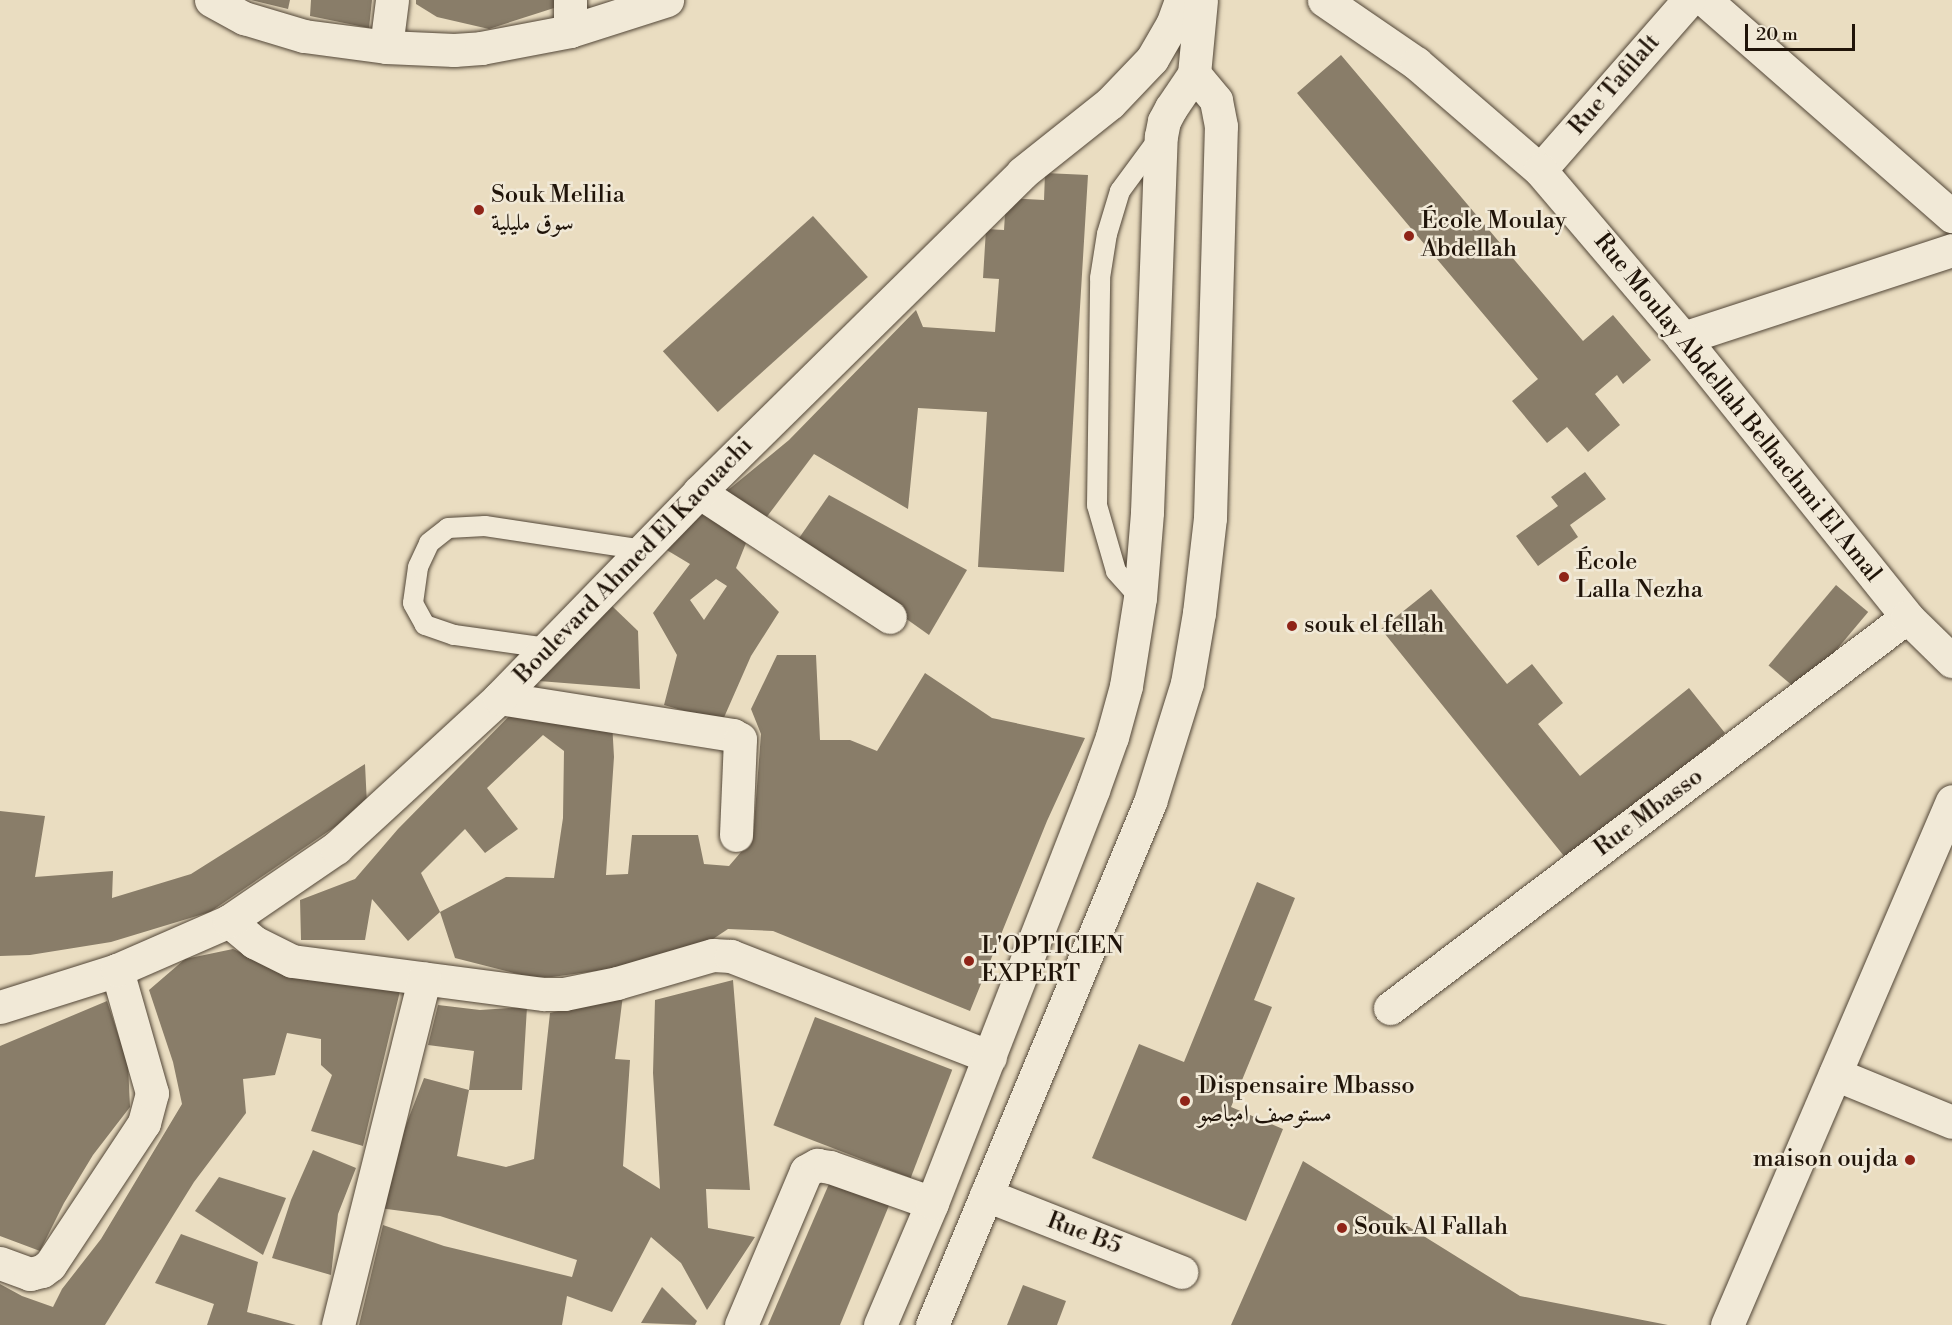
<!DOCTYPE html>
<html>
<head>
<meta charset="utf-8">
<style>
  body { margin:0 }
  #map { position:relative; width:1952px; height:1325px; overflow:hidden; background:#eaddc1; font-family:"Libre Bodoni",Amiri,serif }
  div>[style] { position:absolute }
  .building>* { inset:0; background:#897d69; transform-origin:0 0 }
  .roads { filter:drop-shadow(0 0 2px #524637) drop-shadow(0 0 2px #524637) }
  .service>* { height:20px; margin:-10px; padding:0 10px; transform-origin:10px; border-radius:10px; background:#f1e9d7 }
  .minor>* { height:33px; margin:-16.5px; padding:0 16.5px; transform-origin:16.5px; border-radius:16.5px; background:#f1e9d7 }
  .tertiary>* { height:33px; margin:-16.5px; padding:0 16.5px; transform-origin:16.5px; border-radius:16.5px; background:#f1e9d7 }
  .secondary>* { height:33px; margin:-16.5px; padding:0 16.5px; transform-origin:16.5px; border-radius:16.5px; background:#f1e9d7 }
  .dots>* { width:16px; height:16px; translate:-50% -50%; box-sizing:border-box; border:3px solid #f1e9d7; border-radius:50% }
  span { translate:-50% -50%; white-space:nowrap; text-align:center; line-height:1.15; -webkit-text-stroke:5px #f1e9d7; paint-order:stroke }
  .street-label { font-size:24px; color:#201409 }
  .poi-label { font-size:24px; color:#201409 }
  .left { translate:0 -50%; text-align:left }
  .right { translate:-100% -50%; text-align:right }
  .scale { position:absolute; left:1745px; top:24px; width:110px; height:27px; box-sizing:border-box; border:3px solid #201409; border-top:0; padding-left:8px; font-size:18px; line-height:21px; white-space:nowrap; color:#201409; -webkit-text-stroke:4px #f1e9d7; paint-order:stroke }
</style>
</head>
<body>
<div id="map">
  <div class="building">
    <i style="clip-path:polygon(251px 0,290px 0,288px 9px)"></i>
    <i style="clip-path:polygon(311px 0,372px 0,369px 28px,310px 16px)"></i>
    <i style="clip-path:polygon(416px 0,554px 0,554px 8px,489px 29px,437px 17px,416px 4px)"></i>
    <i style="clip-path:polygon(1341px 55px,1583px 341px,1613px 315px,1651px 360px,1623px 384px,1617px 375px,1595px 394px,1620px 425px,1588px 452px,1567px 427px,1547px 443px,1512px 401px,1538px 379px,1297px 93px)"></i>
    <i style="clip-path:polygon(1045px 173px,1088px 175px,1064px 572px,978px 567px,987px 412px,918px 408px,908px 509px,814px 454px,760px 526px,722px 495px,789px 440px,916px 310px,923px 327px,995px 332px,999px 279px,983px 278px,986px 229px,1004px 230px,1006px 198px,1044px 200px)"></i>
    <i style="left:813px;top:216px;width:82px;height:202px;rotate:48deg"></i>
    <i style="clip-path:polygon(1585px 472px,1606px 499px,1570px 525px,1578px 537px,1538px 566px,1516px 536px,1558px 506px,1551px 497px)"></i>
    <i style="clip-path:polygon(829px 495px,967px 570px,929px 635px,797px 541px)"></i>
    <i style="clip-path:polygon(evenodd,701px 512px,746px 543px,736px 568px,779px 612px,751px 656px,722px 722px,664px 705px,677px 655px,653px 613px,690px 564px,665px 549px,701px 512px,716px 579px,727px 586px,704px 620px,690px 600px,716px 579px)"></i>
    <i style="left:1836px;top:585px;width:42px;height:105px;rotate:40deg"></i>
    <i style="clip-path:polygon(1431px 589px,1507px 684px,1532px 664px,1563px 703px,1538px 724px,1580px 776px,1689px 688px,1725px 733px,1568px 861px,1381px 629px)"></i>
    <i style="clip-path:polygon(612px 606px,638px 631px,640px 689px,539px 681px)"></i>
    <i style="clip-path:polygon(evenodd,777px 655px,816px 655px,820px 740px,850px 740px,877px 751px,925px 673px,992px 718px,1085px 738px,1047px 821px,970px 1011px,773px 931px,728px 929px,704px 945px,633px 966px,552px 977px,529px 977px,455px 958px,440px 912px,408px 941px,372px 899px,365px 940px,301px 940px,300px 900px,355px 879px,398px 829px,520px 705px,612px 722px,614px 757px,606px 875px,628px 874px,632px 835px,698px 835px,704px 864px,729px 866px,753px 838px,761px 734px,751px 709px,777px 655px,543px 735px,564px 751px,563px 818px,554px 878px,506px 877px,440px 912px,421px 873px,465px 829px,485px 853px,518px 829px,487px 788px,543px 735px)"></i>
    <i style="clip-path:polygon(365px 764px,367px 805px,210px 912px,111px 942px,30px 955px,0 956px,0 811px,45px 816px,35px 877px,113px 871px,112px 898px,191px 874px)"></i>
    <i style="clip-path:polygon(1257px 882px,1295px 898px,1254px 1000px,1272px 1007px,1231px 1107px,1283px 1129px,1246px 1221px,1092px 1158px,1139px 1044px,1184px 1062px)"></i>
    <i style="clip-path:polygon(233px 949px,287px 973px,401px 987px,363px 1146px,311px 1131px,332px 1075px,321px 1065px,321px 1039px,287px 1033px,275px 1075px,243px 1079px,246px 1113px,194px 1182px,105px 1325px,0 1325px,0 1284px,22px 1296px,53px 1307px,62px 1289px,101px 1239px,182px 1104px,173px 1062px,149px 990px,185px 959px)"></i>
    <i style="clip-path:polygon(733px 980px,750px 1190px,706px 1189px,708px 1228px,755px 1237px,707px 1310px,681px 1263px,651px 1237px,612px 1312px,567px 1296px,562px 1325px,359px 1325px,383px 1225px,444px 1246px,572px 1277px,577px 1260px,440px 1216px,379px 1208px,398px 1146px,424px 1078px,469px 1090px,457px 1156px,506px 1167px,534px 1159px,550px 1013px,623px 995px,615px 1059px,630px 1060px,623px 1166px,660px 1189px,653px 1073px,655px 1000px)"></i>
    <i style="clip-path:polygon(107px 1001px,128px 1064px,130px 1107px,93px 1155px,64px 1203px,40px 1251px,0 1236px,0 1046px)"></i>
    <i style="clip-path:polygon(438px 1005px,480px 1010px,527px 1007px,522px 1090px,469px 1090px,474px 1051px,428px 1045px)"></i>
    <i style="left:815px;top:1017px;width:147px;height:116px;rotate:21deg"></i>
    <i style="clip-path:polygon(313px 1150px,356px 1168px,338px 1214px,331px 1275px,272px 1258px,291px 1200px)"></i>
    <i style="clip-path:polygon(1303px 1161px,1520px 1296px,1668px 1325px,1231px 1325px)"></i>
    <i style="clip-path:polygon(219px 1177px,286px 1198px,263px 1255px,195px 1211px)"></i>
    <i style="clip-path:polygon(832px 1177px,890px 1203px,840px 1325px,768px 1325px)"></i>
    <i style="clip-path:polygon(181px 1234px,258px 1262px,247px 1312px,296px 1325px,207px 1325px,214px 1304px,155px 1283px)"></i>
    <i style="clip-path:polygon(1023px 1285px,1066px 1301px,1057px 1325px,1007px 1325px)"></i>
    <i style="clip-path:polygon(662px 1287px,697px 1321px,695px 1325px,641px 1323px)"></i>
  </div>
  <div class="roads">
    <div class="service">
      <i style="left:1140px;top:598px;width:36px;rotate:-132deg"></i>
      <i style="left:1116px;top:571px;width:69px;rotate:-106.1deg"></i>
      <i style="left:1097px;top:505px;width:227px;rotate:-89.2deg"></i>
      <i style="left:1100px;top:278px;width:45px;rotate:-81deg"></i>
      <i style="left:1107px;top:234px;width:45px;rotate:-73.2deg"></i>
      <i style="left:1120px;top:191px;width:66px;rotate:-53.7deg"></i>
      <i style="left:547px;top:648px;width:94px;rotate:-172deg"></i>
      <i style="left:454px;top:635px;width:31px;rotate:-161deg"></i>
      <i style="left:425px;top:625px;width:25px;rotate:-119deg"></i>
      <i style="left:413px;top:603px;width:36px;rotate:-82deg"></i>
      <i style="left:418px;top:567px;width:26px;rotate:-65deg"></i>
      <i style="left:429px;top:543px;width:24px;rotate:-38deg"></i>
      <i style="left:448px;top:528px;width:37px;rotate:-3deg"></i>
      <i style="left:485px;top:526px;width:160px;rotate:8.6deg"></i>
    </div>
    <div class="minor">
      <i style="left:211px;top:0;width:38px;rotate:29deg"></i>
      <i style="left:244px;top:18px;width:63px;rotate:16.7deg"></i>
      <i style="left:304px;top:36px;width:83px;rotate:7.6deg"></i>
      <i style="left:386px;top:47px;width:68px;rotate:2.5deg"></i>
      <i style="left:454px;top:50px;width:27px;rotate:-4deg"></i>
      <i style="left:481px;top:48px;width:91px;rotate:-10.8deg"></i>
      <i style="left:570px;top:31px;width:102px;rotate:-17.7deg"></i>
      <i style="left:1705px;top:0;width:328px;rotate:41.2deg"></i>
      <i style="left:570px;top:31px;width:31px;rotate:-90deg"></i>
      <i style="left:386px;top:47px;width:47px;rotate:-82.7deg"></i>
      <i style="left:1540px;top:170px;width:226px;rotate:-48.8deg"></i>
      <i style="left:1683px;top:338px;width:283px;rotate:-18.1deg"></i>
      <i style="left:699px;top:492px;width:228px;rotate:33.2deg"></i>
      <i style="left:499px;top:698px;width:237px;rotate:9deg"></i>
      <i style="left:733px;top:735px;width:8px;rotate:30deg"></i>
      <i style="left:740px;top:739px;width:96px;rotate:92.4deg"></i>
      <i style="left:229px;top:921px;width:33px;rotate:40deg"></i>
      <i style="left:254px;top:942px;width:42px;rotate:26.6deg"></i>
      <i style="left:292px;top:961px;width:254px;rotate:7.5deg"></i>
      <i style="left:544px;top:994px;width:20px"></i>
      <i style="left:564px;top:994px;width:54px;rotate:-11.7deg"></i>
      <i style="left:617px;top:983px;width:100px;rotate:-16.3deg"></i>
      <i style="left:713px;top:955px;width:18px;rotate:3deg"></i>
      <i style="left:731px;top:956px;width:278px;rotate:21.3deg"></i>
      <i style="left:1390px;top:1008px;width:648px;rotate:-37.1deg"></i>
      <i style="left:1835px;top:1074px;width:126px;rotate:22.3deg"></i>
      <i style="left:986px;top:1195px;width:210px;rotate:21.5deg"></i>
      <i style="left:0;top:1263px;width:32px;rotate:20deg"></i>
      <i style="left:30px;top:1274px;width:12px;rotate:-14deg"></i>
      <i style="left:42px;top:1271px;width:10px;rotate:-37deg"></i>
      <i style="left:50px;top:1265px;width:170px;rotate:-56.5deg"></i>
      <i style="left:144px;top:1123px;width:31px;rotate:-75deg"></i>
      <i style="left:152px;top:1093px;width:128px;rotate:-105.9deg"></i>
      <i style="left:338px;top:1325px;width:357px;rotate:-76deg"></i>
      <i style="left:741px;top:1325px;width:167px;rotate:-67.1deg"></i>
      <i style="left:806px;top:1171px;width:13px;rotate:-29deg"></i>
      <i style="left:817px;top:1165px;width:13px;rotate:9deg"></i>
      <i style="left:830px;top:1167px;width:108px;rotate:19.4deg"></i>
    </div>
    <div class="tertiary">
      <i style="left:1324px;top:0;width:112px;rotate:34.4deg"></i>
      <i style="left:1416px;top:63px;width:164px;rotate:40.8deg"></i>
      <i style="left:1540px;top:170px;width:221px;rotate:49.6deg"></i>
      <i style="left:1683px;top:338px;width:358px;rotate:51.2deg"></i>
      <i style="left:1907px;top:617px;width:63px;rotate:44.4deg"></i>
      <i style="left:0;top:1007px;width:123px;rotate:-17.5deg"></i>
      <i style="left:117px;top:970px;width:122px;rotate:-23.6deg"></i>
      <i style="left:229px;top:921px;width:130px;rotate:-34.3deg"></i>
      <i style="left:336px;top:848px;width:222px;rotate:-42.6deg"></i>
      <i style="left:499px;top:698px;width:287px;rotate:-45.8deg"></i>
      <i style="left:699px;top:492px;width:454px;rotate:-44.6deg"></i>
      <i style="left:1022px;top:173px;width:112px;rotate:-38.5deg"></i>
      <i style="left:1110px;top:103px;width:61px;rotate:-46.3deg"></i>
      <i style="left:1152px;top:59px;width:39px;rotate:-60deg"></i>
      <i style="left:1172px;top:25px;width:27px;rotate:-70deg"></i>
      <i style="left:1727px;top:1325px;width:570px;rotate:-66.76deg"></i>
    </div>
    <div class="secondary">
      <i style="left:880px;top:1325px;width:133px;rotate:-66.9deg"></i>
      <i style="left:932px;top:1203px;width:443px;rotate:-68.7deg"></i>
      <i style="left:1093px;top:790px;width:56px;rotate:-70.3deg"></i>
      <i style="left:1112px;top:737px;width:53px;rotate:-74.6deg"></i>
      <i style="left:1126px;top:686px;width:89px;rotate:-81deg"></i>
      <i style="left:1140px;top:598px;width:86px;rotate:-85.3deg"></i>
      <i style="left:1147px;top:512px;width:376px;rotate:-87.9deg"></i>
      <i style="left:1161px;top:136px;width:15px;rotate:-79deg"></i>
      <i style="left:1164px;top:121px;width:15px;rotate:-62deg"></i>
      <i style="left:1171px;top:108px;width:41px;rotate:-55.9deg"></i>
      <i style="left:1194px;top:74px;width:74px;rotate:-84.6deg"></i>
      <i style="left:932px;top:1325px;width:567px;rotate:-67.37deg"></i>
      <i style="left:1150px;top:802px;width:125px;rotate:-72.7deg"></i>
      <i style="left:1187px;top:683px;width:71px;rotate:-80.3deg"></i>
      <i style="left:1199px;top:613px;width:96px;rotate:-83.4deg"></i>
      <i style="left:1210px;top:518px;width:392px;rotate:-88.4deg"></i>
      <i style="left:1221px;top:126px;width:26px;rotate:-101deg"></i>
      <i style="left:1216px;top:100px;width:34px;rotate:-130deg"></i>
    </div>
  </div>
  <div class="dots">
    <i style="left:479px;top:210px;background:#8f2418"></i>
    <i style="left:1409px;top:236px;background:#8f2418"></i>
    <i style="left:1564px;top:577px;background:#8f2418"></i>
    <i style="left:1292px;top:626px;background:#8f2418"></i>
    <i style="left:969px;top:961px;background:#8f2418"></i>
    <i style="left:1185px;top:1101px;background:#8f2418"></i>
    <i style="left:1910px;top:1160px;background:#8f2418"></i>
    <i style="left:1342px;top:1228px;background:#8f2418"></i>
  </div>
  <div class="street-label">
    <span style="left:1615px;top:85px;rotate:-49deg">Rue Tafilalt</span>
    <span style="left:1737px;top:408px;rotate:51deg">Rue Moulay Abdellah Belhachmi El Amal</span>
    <span style="left:634px;top:561px;rotate:-46deg">Boulevard Ahmed El Kaouachi</span>
    <span style="left:1649px;top:813px;rotate:-37deg">Rue Mbasso</span>
    <span style="left:1084px;top:1234px;rotate:21deg">Rue B5</span>
  </div>
  <div class="poi-label">
    <span class="left" style="left:491px;top:210px">Souk Melilia<br>سوق مليلية</span>
    <span class="left" style="left:1421px;top:236px">École Moulay<br>Abdellah</span>
    <span class="left" style="left:1576px;top:577px">École<br>Lalla Nezha</span>
    <span class="left" style="left:1304px;top:626px">souk el fellah</span>
    <span class="left" style="left:981px;top:961px">L'OPTICIEN<br>EXPERT</span>
    <span class="left" style="left:1198px;top:1101px">Dispensaire Mbasso<br>مستوصف امباصو</span>
    <span class="right" style="left:1898px;top:1160px">maison oujda</span>
    <span class="left" style="left:1354px;top:1228px">Souk Al Fallah</span>
  </div>
  <div class="scale">20 m</div>
</div>
</body>
</html>
